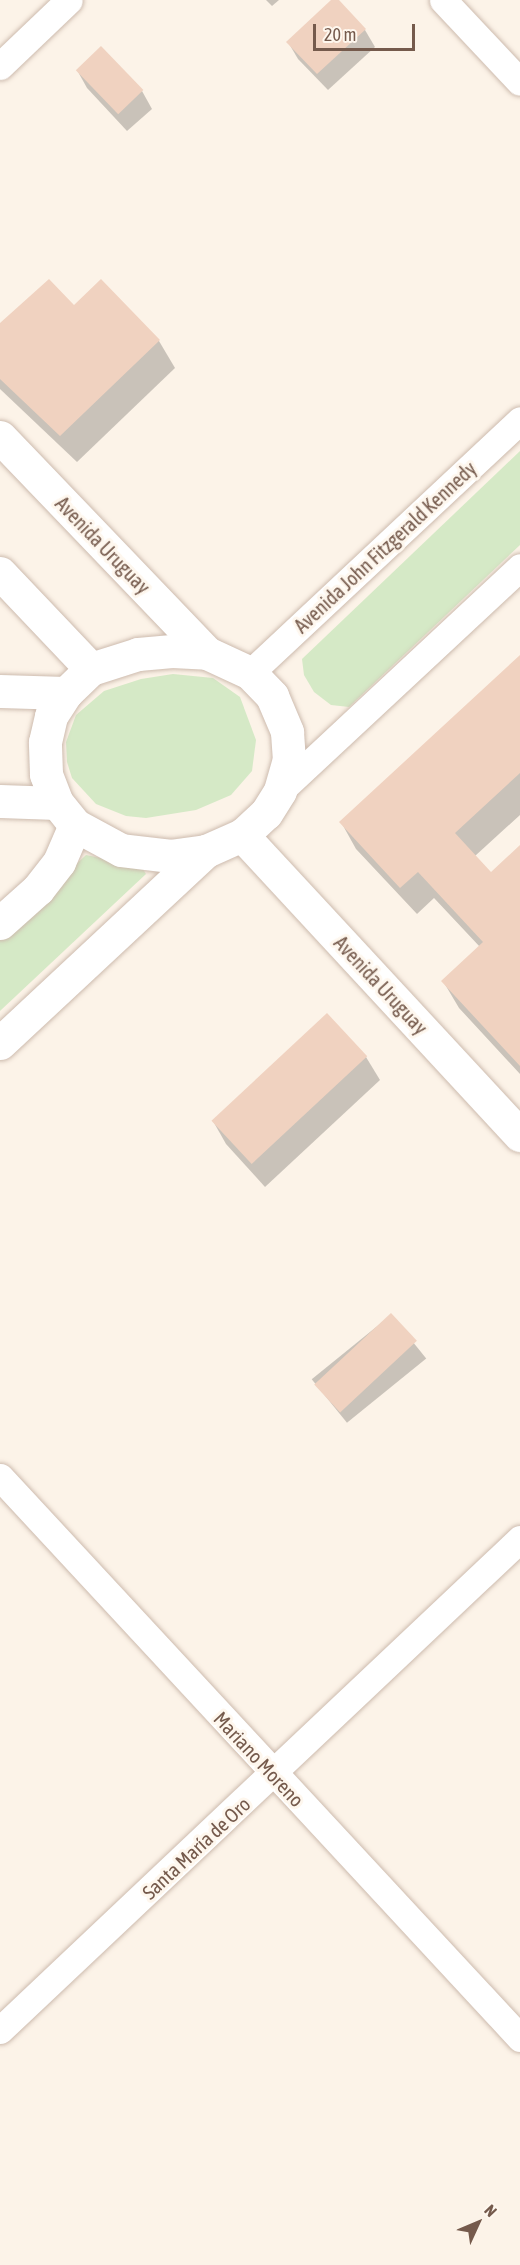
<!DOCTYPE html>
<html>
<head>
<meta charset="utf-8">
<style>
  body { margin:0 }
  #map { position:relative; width:520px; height:2265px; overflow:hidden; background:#fcf3e8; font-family:"Asap Condensed",sans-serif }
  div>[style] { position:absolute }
  .green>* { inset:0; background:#d5e9c6 }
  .shadow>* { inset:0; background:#0003; transform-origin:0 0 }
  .building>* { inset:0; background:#f0d2c0; transform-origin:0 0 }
  .roads { filter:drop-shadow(0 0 2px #cdbbae) drop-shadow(0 0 2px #cdbbae) }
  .street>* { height:27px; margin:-13.5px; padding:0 13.5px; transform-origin:13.5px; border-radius:13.5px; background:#fff }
  .secondary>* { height:33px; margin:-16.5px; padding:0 16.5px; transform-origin:16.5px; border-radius:16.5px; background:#fff }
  span { translate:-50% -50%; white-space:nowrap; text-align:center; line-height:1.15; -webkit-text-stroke:6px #fef7ee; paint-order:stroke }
  .street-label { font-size:20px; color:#755a4c }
  .north { position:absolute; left:448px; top:2193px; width:60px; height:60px; -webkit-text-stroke:4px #fef7ee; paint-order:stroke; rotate:46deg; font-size:16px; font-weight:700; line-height:24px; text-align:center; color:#755a4c }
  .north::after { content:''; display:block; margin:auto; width:21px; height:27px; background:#755a4c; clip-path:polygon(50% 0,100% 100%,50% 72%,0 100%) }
  .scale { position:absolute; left:313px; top:24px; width:102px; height:27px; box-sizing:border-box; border:3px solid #755a4c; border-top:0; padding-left:8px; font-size:18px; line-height:21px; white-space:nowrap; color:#755a4c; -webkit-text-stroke:4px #fef7ee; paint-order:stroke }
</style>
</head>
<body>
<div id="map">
  <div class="green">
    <i style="clip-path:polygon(520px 451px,520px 545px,349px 707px,331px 705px,314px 692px,304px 675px,302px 659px)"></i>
    <i style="clip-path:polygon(173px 674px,213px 678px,240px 697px,256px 740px,252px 771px,231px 795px,196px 810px,146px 818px,126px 816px,96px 804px,72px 778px,67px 762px,66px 742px,76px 715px,104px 691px,141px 679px)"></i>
    <i style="clip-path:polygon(86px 855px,141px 866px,146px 874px,0 1011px,0 936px)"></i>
  </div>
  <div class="shadow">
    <i style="clip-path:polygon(266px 0,279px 0,272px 6px)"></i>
    <i style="clip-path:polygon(333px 0,365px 30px,375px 47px,328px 90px,298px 59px,288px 42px)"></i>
    <i style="clip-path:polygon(77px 70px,142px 91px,152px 109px,127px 131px,87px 88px)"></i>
    <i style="clip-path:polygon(74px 307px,159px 341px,175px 368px,77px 462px,0 389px,0 325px)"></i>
    <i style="clip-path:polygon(520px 657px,520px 815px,475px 856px,491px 874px,520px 847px,520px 1074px,459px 1008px,443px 981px,480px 947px,434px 898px,417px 914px,356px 849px,341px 822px)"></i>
    <i style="clip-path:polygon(327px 1015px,366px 1057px,380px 1080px,265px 1187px,226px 1144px,213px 1121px)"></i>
    <i style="left:391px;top:1315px;width:56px;height:102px;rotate:51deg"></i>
  </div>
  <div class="building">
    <i style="clip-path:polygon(331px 0,339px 0,366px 29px,317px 74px,286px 42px)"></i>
    <i style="left:101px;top:46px;width:61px;height:35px;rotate:46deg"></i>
    <i style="clip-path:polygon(49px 279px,74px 305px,101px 279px,160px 340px,60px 436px,0 379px,0 323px)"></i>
    <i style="clip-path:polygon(520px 655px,520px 773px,455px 833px,491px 872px,520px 845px,520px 1066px,441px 981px,483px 942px,418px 872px,400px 888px,339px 822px)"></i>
    <i style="left:327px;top:1013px;width:59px;height:158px;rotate:47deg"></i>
    <i style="left:391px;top:1313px;width:38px;height:105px;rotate:47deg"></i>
  </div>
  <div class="roads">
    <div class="street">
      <i style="left:443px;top:0;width:112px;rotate:46.8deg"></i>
      <i style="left:0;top:66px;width:95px;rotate:-43.7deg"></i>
      <i style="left:250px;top:673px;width:370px;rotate:-43.1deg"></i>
      <i style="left:280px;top:791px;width:328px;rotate:-43deg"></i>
      <i style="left:0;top:1477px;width:765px;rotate:47.17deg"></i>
      <i style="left:0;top:2030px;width:715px;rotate:-43.36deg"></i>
    </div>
    <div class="secondary">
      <i style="left:0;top:437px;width:299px;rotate:46.2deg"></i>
      <i style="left:0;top:573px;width:132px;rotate:46.5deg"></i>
      <i style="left:172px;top:651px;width:35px;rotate:3deg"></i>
      <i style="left:207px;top:653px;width:47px;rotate:24.9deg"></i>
      <i style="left:250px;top:673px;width:32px;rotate:46deg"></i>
      <i style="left:272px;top:696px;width:39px;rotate:67deg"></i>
      <i style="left:287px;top:732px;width:27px;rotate:86deg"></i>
      <i style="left:289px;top:759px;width:33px;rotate:106deg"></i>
      <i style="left:280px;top:791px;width:26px;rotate:122deg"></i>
      <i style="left:266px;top:813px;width:33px;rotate:137deg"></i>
      <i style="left:242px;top:835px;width:39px;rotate:156deg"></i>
      <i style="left:206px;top:851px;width:35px;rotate:172deg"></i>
      <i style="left:171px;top:856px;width:50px;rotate:-173.2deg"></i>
      <i style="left:121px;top:850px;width:52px;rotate:-151.5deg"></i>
      <i style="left:75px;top:825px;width:28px;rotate:-129deg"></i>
      <i style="left:57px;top:803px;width:31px;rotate:-111deg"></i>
      <i style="left:46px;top:774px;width:32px;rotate:-92deg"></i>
      <i style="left:45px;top:742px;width:27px;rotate:-77deg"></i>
      <i style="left:51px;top:716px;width:27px;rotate:-57deg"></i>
      <i style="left:66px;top:693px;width:35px;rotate:-44deg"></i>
      <i style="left:91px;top:669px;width:49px;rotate:-17.7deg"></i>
      <i style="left:138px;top:654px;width:34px;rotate:-5deg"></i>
      <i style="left:0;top:691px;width:66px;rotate:1.7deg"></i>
      <i style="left:0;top:801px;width:57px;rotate:2deg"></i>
      <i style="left:242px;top:835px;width:409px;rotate:47.2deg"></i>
      <i style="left:0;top:923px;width:51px;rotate:-41.8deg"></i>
      <i style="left:38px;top:889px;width:34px;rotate:-52deg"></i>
      <i style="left:59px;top:862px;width:40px;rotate:-66.6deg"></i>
      <i style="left:0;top:1043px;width:282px;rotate:-43deg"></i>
    </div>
  </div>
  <div class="street-label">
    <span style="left:103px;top:545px;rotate:46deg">Avenida Uruguay</span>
    <span style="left:385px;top:547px;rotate:-43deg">Avenida John Fitzgerald Kennedy</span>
    <span style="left:381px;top:985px;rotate:47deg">Avenida Uruguay</span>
    <span style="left:259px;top:1759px;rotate:47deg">Mariano Moreno</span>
    <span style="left:196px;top:1848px;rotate:-43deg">Santa María de Oro</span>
  </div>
  <div class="north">N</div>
  <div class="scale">20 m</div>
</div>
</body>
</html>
